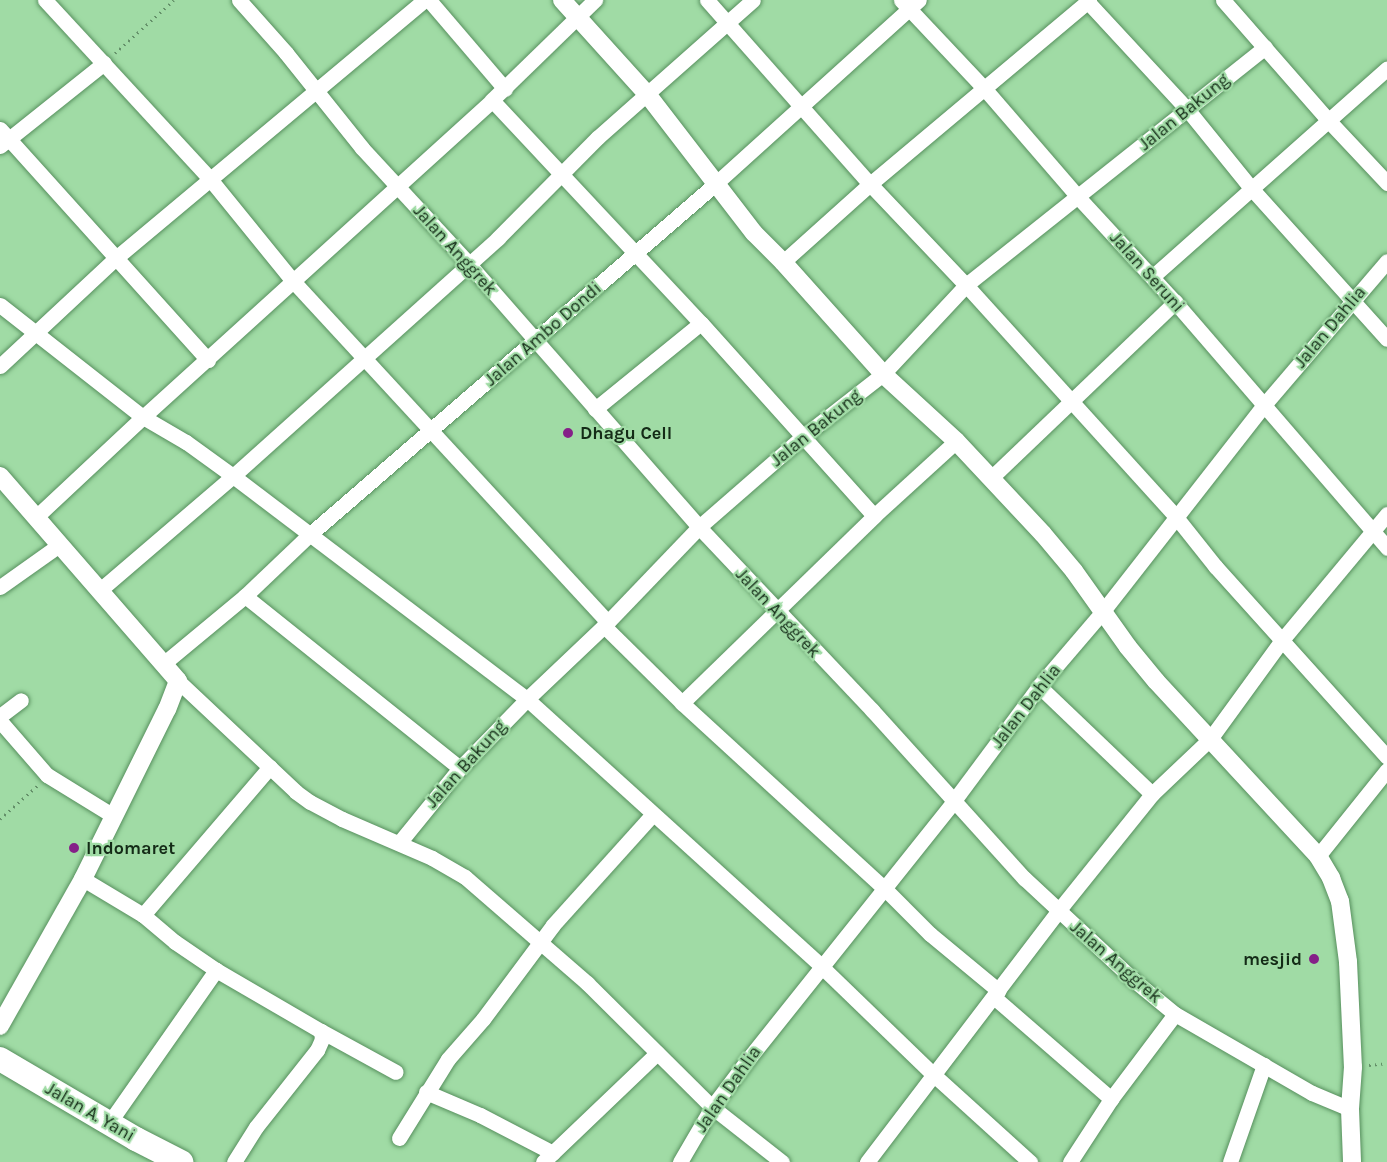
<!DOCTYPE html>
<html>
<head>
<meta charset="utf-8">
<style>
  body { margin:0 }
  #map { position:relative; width:1387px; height:1162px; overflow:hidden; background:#a0dba5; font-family:Karla,sans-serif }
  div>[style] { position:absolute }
  .path>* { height:3px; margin-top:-1.5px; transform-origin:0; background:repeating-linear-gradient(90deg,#649069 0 1.5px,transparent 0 6px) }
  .roads { filter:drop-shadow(0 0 2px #57905e) drop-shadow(0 0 2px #57905e) }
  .minor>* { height:15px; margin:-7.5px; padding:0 7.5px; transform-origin:7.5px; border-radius:7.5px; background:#fff }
  .tertiary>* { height:18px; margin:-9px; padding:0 9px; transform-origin:9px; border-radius:9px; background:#fff }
  .trunk>* { height:24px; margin:-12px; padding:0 12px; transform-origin:12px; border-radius:12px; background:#fff }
  .dots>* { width:16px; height:16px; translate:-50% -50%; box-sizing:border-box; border:3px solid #a0dba5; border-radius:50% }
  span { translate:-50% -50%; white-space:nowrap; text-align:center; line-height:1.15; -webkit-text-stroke:4.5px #a0dba5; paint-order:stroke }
  .street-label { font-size:18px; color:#142b17 }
  .poi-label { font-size:18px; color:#142b17; font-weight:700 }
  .left { translate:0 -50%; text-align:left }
  .right { translate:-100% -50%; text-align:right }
</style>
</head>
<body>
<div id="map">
  <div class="path">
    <i style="left:115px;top:53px;width:79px;rotate:-41.9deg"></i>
    <i style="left:0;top:819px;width:51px;rotate:-41.8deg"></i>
    <i style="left:1369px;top:1065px;width:18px;rotate:-6deg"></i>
  </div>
  <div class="roads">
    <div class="minor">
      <i style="left:45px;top:0;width:243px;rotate:47.3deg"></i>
      <i style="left:210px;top:179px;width:132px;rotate:50.9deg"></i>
      <i style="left:293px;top:281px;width:464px;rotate:47.3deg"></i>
      <i style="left:239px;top:0;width:71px;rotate:48.4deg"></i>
      <i style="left:286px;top:53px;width:122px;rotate:51.3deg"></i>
      <i style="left:362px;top:148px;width:156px;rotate:47.3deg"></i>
      <i style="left:468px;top:263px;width:351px;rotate:48.8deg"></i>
      <i style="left:699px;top:527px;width:252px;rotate:46.6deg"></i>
      <i style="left:872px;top:710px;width:227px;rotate:47.9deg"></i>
      <i style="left:1024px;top:878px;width:153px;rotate:42.9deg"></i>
      <i style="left:1136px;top:982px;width:50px;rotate:39.4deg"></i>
      <i style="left:1175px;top:1014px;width:158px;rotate:30deg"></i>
      <i style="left:1312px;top:1093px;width:41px;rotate:22.8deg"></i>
      <i style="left:429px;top:0;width:117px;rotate:49.5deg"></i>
      <i style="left:707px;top:0;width:246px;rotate:48.5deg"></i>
      <i style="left:870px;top:184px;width:139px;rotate:46.5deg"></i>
      <i style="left:966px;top:285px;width:313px;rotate:47.8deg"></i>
      <i style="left:1176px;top:517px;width:63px;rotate:51.5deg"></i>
      <i style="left:1215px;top:566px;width:257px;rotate:48deg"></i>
      <i style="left:901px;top:0;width:121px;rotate:46.7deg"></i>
      <i style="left:984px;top:88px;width:144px;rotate:49.2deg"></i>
      <i style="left:1078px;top:197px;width:143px;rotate:47.3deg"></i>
      <i style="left:1175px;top:302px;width:325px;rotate:49.2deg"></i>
      <i style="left:1086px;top:0;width:149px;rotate:47.2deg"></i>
      <i style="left:1187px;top:109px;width:102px;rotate:51deg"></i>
      <i style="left:1251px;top:188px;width:203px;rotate:48deg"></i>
      <i style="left:1223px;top:0;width:158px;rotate:48.8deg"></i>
      <i style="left:1327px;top:119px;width:88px;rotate:46.8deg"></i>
      <i style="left:492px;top:100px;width:306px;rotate:46.9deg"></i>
      <i style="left:701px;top:323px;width:259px;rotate:48.1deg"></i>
      <i style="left:0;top:129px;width:311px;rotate:48deg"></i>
      <i style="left:0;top:146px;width:133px;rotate:-38.6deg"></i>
      <i style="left:783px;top:262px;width:117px;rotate:-41.9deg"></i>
      <i style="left:870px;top:184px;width:286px;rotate:-40deg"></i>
      <i style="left:1152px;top:277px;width:314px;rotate:-41.6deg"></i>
      <i style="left:0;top:305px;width:182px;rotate:38.1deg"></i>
      <i style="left:143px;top:417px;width:50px;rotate:30.2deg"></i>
      <i style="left:186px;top:442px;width:58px;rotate:35.9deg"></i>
      <i style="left:233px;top:476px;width:369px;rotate:37.2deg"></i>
      <i style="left:527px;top:699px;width:397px;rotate:42.2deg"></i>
      <i style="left:821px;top:966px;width:157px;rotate:44deg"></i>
      <i style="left:934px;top:1075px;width:130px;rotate:42.2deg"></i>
      <i style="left:0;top:366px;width:160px;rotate:-43deg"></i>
      <i style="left:117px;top:257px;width:400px;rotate:-39.9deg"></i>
      <i style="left:595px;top:409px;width:136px;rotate:-39.1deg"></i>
      <i style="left:991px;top:478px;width:255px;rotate:-43.7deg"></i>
      <i style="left:36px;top:517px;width:146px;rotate:-43.1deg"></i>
      <i style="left:143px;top:417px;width:471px;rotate:-42.2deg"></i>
      <i style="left:492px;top:100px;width:144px;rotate:-44.2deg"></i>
      <i style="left:0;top:587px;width:72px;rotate:-35.4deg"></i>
      <i style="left:100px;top:590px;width:175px;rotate:-40.6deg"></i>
      <i style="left:233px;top:476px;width:356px;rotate:-41.9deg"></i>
      <i style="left:498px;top:238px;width:141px;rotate:-45.3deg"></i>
      <i style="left:597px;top:138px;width:208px;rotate:-41.5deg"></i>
      <i style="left:245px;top:596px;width:275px;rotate:38.7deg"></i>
      <i style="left:604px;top:626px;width:110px;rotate:44.6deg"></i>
      <i style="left:682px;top:703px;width:274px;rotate:42.5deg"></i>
      <i style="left:884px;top:888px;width:65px;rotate:45deg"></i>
      <i style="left:930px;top:934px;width:89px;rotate:39.6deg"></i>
      <i style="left:163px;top:664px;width:107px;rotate:-39.7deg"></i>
      <i style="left:245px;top:596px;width:88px;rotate:-43.6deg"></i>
      <i style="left:309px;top:535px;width:535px;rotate:-40.83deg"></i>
      <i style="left:714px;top:185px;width:276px;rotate:-42.1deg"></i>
      <i style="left:178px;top:681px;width:162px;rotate:43.2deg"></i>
      <i style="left:296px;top:792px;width:17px;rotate:36deg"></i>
      <i style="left:310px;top:802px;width:36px;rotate:28deg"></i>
      <i style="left:342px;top:819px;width:98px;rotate:23.4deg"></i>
      <i style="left:432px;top:858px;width:38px;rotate:30deg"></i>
      <i style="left:465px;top:877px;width:162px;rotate:41deg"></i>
      <i style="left:587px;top:983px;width:176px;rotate:44.8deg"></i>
      <i style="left:712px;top:1107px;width:89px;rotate:38.2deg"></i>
      <i style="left:1039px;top:686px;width:156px;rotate:43.7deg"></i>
      <i style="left:682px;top:703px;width:268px;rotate:-44.2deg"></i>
      <i style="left:874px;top:516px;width:111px;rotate:-42.4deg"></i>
      <i style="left:0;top:716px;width:26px;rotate:-37deg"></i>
      <i style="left:0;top:721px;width:72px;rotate:49deg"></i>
      <i style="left:47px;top:775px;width:76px;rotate:31.6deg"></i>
      <i style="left:399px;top:843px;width:97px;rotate:-50.9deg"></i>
      <i style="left:460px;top:768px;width:96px;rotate:-45.8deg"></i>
      <i style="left:527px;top:699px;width:106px;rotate:-43.5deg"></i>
      <i style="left:604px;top:626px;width:137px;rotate:-46.2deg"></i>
      <i style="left:699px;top:527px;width:135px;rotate:-41.1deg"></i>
      <i style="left:801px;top:438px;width:104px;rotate:-38deg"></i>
      <i style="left:883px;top:374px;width:122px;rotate:-47deg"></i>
      <i style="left:966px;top:285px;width:382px;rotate:-38.5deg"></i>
      <i style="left:1318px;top:856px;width:110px;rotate:-51.3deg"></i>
      <i style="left:83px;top:879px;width:70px;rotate:31deg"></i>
      <i style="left:143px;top:915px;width:42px;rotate:40.2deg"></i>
      <i style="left:175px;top:942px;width:50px;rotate:34.3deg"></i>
      <i style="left:216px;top:970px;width:121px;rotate:30.2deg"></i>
      <i style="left:321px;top:1031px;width:8px;rotate:83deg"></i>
      <i style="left:322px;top:1039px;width:12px;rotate:114deg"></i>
      <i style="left:317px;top:1050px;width:98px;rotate:128.4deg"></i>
      <i style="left:256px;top:1127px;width:41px;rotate:122.2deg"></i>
      <i style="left:143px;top:915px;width:195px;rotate:-49.4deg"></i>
      <i style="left:995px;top:998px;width:154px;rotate:41deg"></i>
      <i style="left:321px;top:1031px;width:85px;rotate:28.7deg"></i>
      <i style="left:426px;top:1092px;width:59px;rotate:23.1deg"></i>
      <i style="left:480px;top:1115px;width:82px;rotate:27.5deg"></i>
      <i style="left:109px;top:1123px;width:187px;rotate:-55deg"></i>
      <i style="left:399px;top:1138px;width:93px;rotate:-58.2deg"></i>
      <i style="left:448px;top:1059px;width:53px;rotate:-48.8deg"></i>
      <i style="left:483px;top:1019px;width:117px;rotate:-53.3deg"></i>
      <i style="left:553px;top:925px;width:148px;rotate:-48deg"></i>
      <i style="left:543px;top:1162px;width:158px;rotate:-43.7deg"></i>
      <i style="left:680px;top:1162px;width:64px;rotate:-59.8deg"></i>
      <i style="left:712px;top:1107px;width:61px;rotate:-52.9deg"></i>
      <i style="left:749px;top:1058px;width:327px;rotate:-51.4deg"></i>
      <i style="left:953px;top:802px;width:144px;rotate:-53.4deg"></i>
      <i style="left:1039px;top:686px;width:99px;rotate:-49.5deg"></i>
      <i style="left:1103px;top:611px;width:261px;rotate:-52deg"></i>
      <i style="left:1264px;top:405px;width:189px;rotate:-49.5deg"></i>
      <i style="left:867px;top:1162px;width:315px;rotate:-52.7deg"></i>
      <i style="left:1058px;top:911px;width:150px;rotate:-51.2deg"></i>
      <i style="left:1152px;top:794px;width:80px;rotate:-43.5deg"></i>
      <i style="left:1210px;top:739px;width:122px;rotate:-54deg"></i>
      <i style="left:1282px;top:640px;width:164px;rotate:-50.2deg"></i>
      <i style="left:1070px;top:1162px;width:75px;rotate:-56.9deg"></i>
      <i style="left:1111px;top:1099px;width:106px;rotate:-53deg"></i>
      <i style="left:1230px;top:1162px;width:103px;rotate:-70.7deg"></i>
    </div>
    <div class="tertiary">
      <i style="left:562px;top:0;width:127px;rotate:47.9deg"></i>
      <i style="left:647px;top:94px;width:175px;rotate:52.4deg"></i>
      <i style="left:754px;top:233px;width:41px;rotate:45deg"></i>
      <i style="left:783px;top:262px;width:150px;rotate:48.2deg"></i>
      <i style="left:883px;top:374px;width:99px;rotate:42.5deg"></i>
      <i style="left:956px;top:441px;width:127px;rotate:46.9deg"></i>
      <i style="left:1043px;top:534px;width:48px;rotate:50deg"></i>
      <i style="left:1074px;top:571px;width:93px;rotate:54.6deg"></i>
      <i style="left:1128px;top:647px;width:44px;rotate:50.5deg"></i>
      <i style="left:1156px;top:681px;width:238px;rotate:47.2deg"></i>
      <i style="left:1318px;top:856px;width:26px;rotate:59deg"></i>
      <i style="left:1331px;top:878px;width:25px;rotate:69deg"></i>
      <i style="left:1340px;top:901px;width:62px;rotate:82.5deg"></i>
      <i style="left:1348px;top:962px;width:105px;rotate:87.3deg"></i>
      <i style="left:1353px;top:1067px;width:42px;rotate:94.1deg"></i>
      <i style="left:1350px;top:1109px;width:53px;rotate:87.8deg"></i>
      <i style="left:0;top:476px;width:271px;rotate:49deg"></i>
      <i style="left:178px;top:681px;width:30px;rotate:111deg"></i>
      <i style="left:167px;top:709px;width:190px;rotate:116.3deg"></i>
      <i style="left:83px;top:879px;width:169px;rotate:119.5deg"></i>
    </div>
    <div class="trunk">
      <i style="left:0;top:1059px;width:158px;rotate:30.5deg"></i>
      <i style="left:136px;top:1139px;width:51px;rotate:27.1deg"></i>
    </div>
  </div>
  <div class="dots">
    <i style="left:568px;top:433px;background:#852088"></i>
    <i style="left:74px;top:848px;background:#852088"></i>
    <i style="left:1314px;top:959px;background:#852088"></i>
  </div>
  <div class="street-label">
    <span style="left:1184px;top:112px;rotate:-39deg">Jalan Bakung</span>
    <span style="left:455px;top:250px;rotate:48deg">Jalan Anggrek</span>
    <span style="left:1147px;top:272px;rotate:48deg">Jalan Seruni</span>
    <span style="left:1330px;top:327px;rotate:-50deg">Jalan Dahlia</span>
    <span style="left:543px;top:334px;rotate:-41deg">Jalan Ambo Dondi</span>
    <span style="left:816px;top:428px;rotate:-39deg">Jalan Bakung</span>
    <span style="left:778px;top:613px;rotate:47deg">Jalan Anggrek</span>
    <span style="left:1026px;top:706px;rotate:-52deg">Jalan Dahlia</span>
    <span style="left:466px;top:764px;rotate:-48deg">Jalan Bakung</span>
    <span style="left:1116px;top:962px;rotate:41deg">Jalan Anggrek</span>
    <span style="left:728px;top:1089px;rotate:-55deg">Jalan Dahlia</span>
    <span style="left:90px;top:1112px;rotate:30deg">Jalan A. Yani</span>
  </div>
  <div class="poi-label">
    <span class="left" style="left:580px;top:433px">Dhagu Cell</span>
    <span class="left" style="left:86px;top:848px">Indomaret</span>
    <span class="right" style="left:1302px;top:959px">mesjid</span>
  </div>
</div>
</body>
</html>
